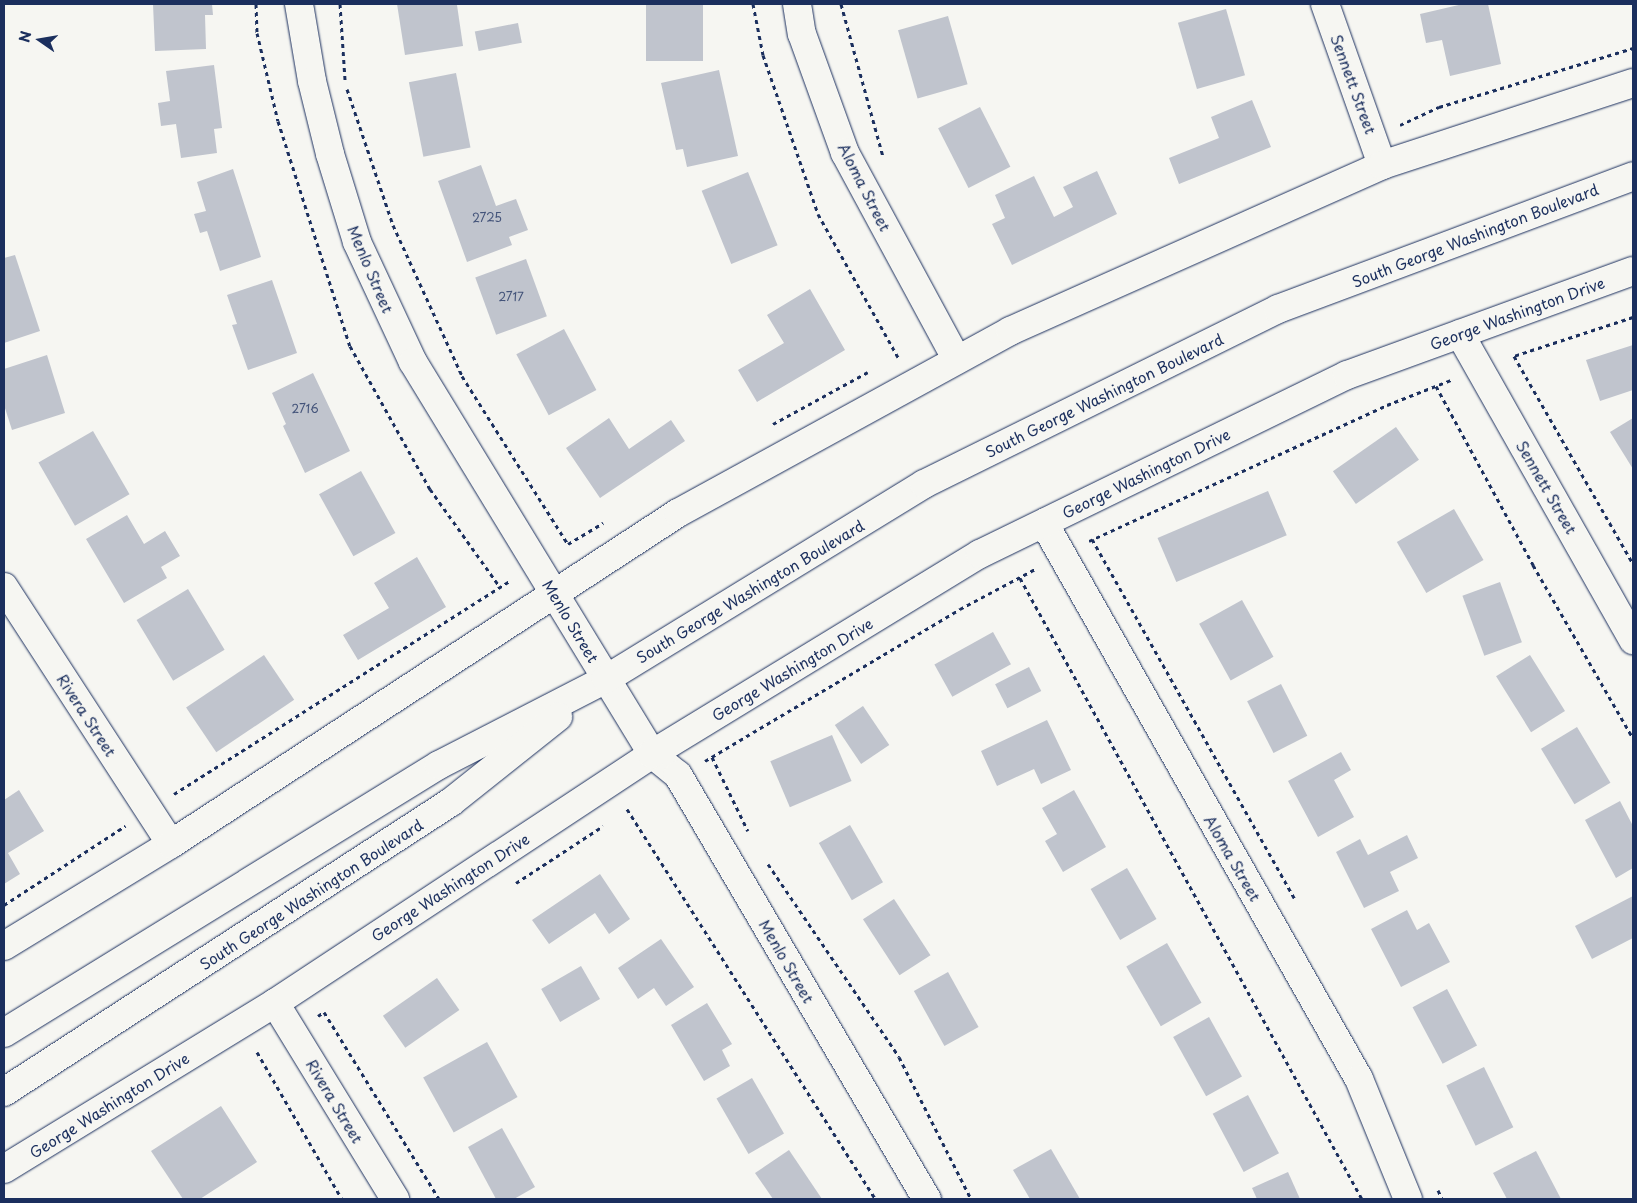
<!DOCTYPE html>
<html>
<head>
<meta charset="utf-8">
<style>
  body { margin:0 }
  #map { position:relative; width:1637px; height:1203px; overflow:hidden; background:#f6f6f2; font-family:"Playpen Sans",sans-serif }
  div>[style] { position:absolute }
  .building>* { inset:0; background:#c0c4cd; transform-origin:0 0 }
  .path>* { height:3px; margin-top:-1.5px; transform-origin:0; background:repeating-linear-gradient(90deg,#1b2f5e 0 4px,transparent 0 8px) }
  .roads { filter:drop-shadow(0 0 1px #1b2f5e) drop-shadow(0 0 1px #1b2f5e) }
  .street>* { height:28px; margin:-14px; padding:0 14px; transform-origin:14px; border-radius:14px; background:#f6f6f2 }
  .secondary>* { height:28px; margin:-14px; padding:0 14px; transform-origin:14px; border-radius:14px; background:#f6f6f2 }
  span { translate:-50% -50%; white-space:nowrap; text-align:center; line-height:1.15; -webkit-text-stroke:4px #f6f6f2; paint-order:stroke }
  .number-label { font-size:12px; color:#44547a }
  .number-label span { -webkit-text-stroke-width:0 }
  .street-label { font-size:15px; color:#1b2f5e }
  .frame { position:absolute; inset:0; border:5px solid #1b2f5e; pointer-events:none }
  .north { position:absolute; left:15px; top:15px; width:50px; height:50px; -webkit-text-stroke:4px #f6f6f2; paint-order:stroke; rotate:283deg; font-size:14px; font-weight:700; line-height:20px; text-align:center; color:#1b2f5e }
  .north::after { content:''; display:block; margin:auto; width:18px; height:22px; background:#1b2f5e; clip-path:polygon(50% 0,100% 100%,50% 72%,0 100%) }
</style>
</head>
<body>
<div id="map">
  <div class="building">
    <i style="clip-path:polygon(153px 4px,212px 4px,213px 15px,205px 15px,206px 49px,155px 51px)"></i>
    <i style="clip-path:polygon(397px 4px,457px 5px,463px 46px,405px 55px)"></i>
    <i style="left:646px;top:4px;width:57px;height:57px"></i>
    <i style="clip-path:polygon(1463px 4px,1488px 4px,1501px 64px,1450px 76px,1442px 40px,1426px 43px,1420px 14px)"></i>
    <i style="left:1226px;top:9px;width:69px;height:50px;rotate:74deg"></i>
    <i style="left:948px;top:16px;width:71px;height:52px;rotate:74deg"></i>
    <i style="left:518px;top:23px;width:20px;height:44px;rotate:79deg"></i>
    <i style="clip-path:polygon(214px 65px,222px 128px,214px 129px,217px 153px,181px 158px,176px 124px,161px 126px,158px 103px,170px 101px,166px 71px)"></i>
    <i style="clip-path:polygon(719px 70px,738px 156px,687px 167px,683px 149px,676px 150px,661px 83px)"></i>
    <i style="left:456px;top:73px;width:76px;height:48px;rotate:79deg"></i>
    <i style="clip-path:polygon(1252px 100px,1271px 147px,1179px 184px,1169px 158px,1219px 138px,1211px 117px)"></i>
    <i style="left:980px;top:107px;width:67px;height:47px;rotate:63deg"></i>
    <i style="clip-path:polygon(481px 165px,496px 206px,516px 199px,528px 230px,509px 237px,512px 245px,467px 262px,438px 181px)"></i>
    <i style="clip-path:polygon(233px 169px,261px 257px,220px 271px,207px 231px,200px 233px,194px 214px,206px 211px,197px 182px)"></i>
    <i style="clip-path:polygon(1097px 171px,1117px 214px,1012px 265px,992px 224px,1005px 218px,995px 195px,1034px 176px,1054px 217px,1073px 207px,1063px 187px)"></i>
    <i style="left:748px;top:172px;width:79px;height:50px;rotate:68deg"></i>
    <i style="clip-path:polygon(15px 255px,40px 331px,4px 343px,4px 258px)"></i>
    <i style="left:526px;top:259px;width:61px;height:54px;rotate:70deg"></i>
    <i style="clip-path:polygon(272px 280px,297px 353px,248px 370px,232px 325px,237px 324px,227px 295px)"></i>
    <i style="clip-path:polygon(810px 289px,845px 350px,757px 402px,738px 370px,784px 343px,767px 315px)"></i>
    <i style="left:564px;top:329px;width:69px;height:54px;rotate:62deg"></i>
    <i style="clip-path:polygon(1633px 345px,1633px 390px,1600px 401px,1586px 360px)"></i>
    <i style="clip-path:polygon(47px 355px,65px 413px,12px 430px,4px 405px,4px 369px)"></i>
    <i style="clip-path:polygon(313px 373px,350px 451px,305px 473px,283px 426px,286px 424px,272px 393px)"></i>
    <i style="clip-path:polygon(609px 418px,629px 449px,671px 420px,685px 441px,600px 498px,566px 448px)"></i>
    <i style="clip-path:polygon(1633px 418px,1633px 469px,1610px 432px)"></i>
    <i style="left:1396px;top:427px;width:40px;height:77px;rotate:55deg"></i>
    <i style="left:93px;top:431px;width:73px;height:63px;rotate:60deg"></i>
    <i style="left:361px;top:471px;width:71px;height:48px;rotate:61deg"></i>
    <i style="left:1268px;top:491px;width:48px;height:120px;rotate:67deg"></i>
    <i style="left:1454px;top:509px;width:59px;height:66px;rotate:60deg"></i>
    <i style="clip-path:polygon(127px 515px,144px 544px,165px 531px,180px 556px,161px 567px,167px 578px,124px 603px,86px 539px)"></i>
    <i style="clip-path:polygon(417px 557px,446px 607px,358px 660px,343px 635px,389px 608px,374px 583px)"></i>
    <i style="left:1500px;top:582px;width:64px;height:40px;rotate:70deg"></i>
    <i style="left:188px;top:589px;width:71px;height:60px;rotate:59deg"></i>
    <i style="left:1242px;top:600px;width:65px;height:49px;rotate:61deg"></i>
    <i style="left:993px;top:632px;width:37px;height:67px;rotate:61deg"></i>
    <i style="left:264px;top:655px;width:54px;height:94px;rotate:56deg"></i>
    <i style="left:1530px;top:655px;width:66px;height:40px;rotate:58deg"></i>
    <i style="left:1029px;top:667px;width:27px;height:38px;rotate:63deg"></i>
    <i style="left:1281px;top:684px;width:58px;height:38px;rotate:63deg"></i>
    <i style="left:863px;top:706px;width:47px;height:34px;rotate:56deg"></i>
    <i style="clip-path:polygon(1047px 720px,1071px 770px,1041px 784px,1034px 769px,997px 786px,981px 751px)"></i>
    <i style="left:1577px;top:727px;width:65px;height:42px;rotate:59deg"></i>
    <i style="left:832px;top:735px;width:50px;height:67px;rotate:67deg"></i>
    <i style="clip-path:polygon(1341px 752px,1351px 770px,1334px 780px,1354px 817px,1318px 837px,1288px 781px)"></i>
    <i style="clip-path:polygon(19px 790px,44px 831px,8px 853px,20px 874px,4px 884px,4px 800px)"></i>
    <i style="clip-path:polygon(1074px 790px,1106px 847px,1063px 872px,1045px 841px,1057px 834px,1042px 808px)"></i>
    <i style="clip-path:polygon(1620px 801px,1633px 826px,1633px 868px,1616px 878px,1585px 820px)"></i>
    <i style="left:850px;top:825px;width:66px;height:36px;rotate:60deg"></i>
    <i style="clip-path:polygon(1407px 835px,1418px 858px,1390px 872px,1399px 891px,1364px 908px,1336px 852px,1360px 839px,1368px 855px)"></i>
    <i style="left:1127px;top:868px;width:59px;height:42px;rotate:60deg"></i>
    <i style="clip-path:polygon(600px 874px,630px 919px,609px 934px,595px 913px,549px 944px,532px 920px)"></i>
    <i style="clip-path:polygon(1633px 896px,1633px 938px,1592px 959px,1575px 926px)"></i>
    <i style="left:894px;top:899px;width:67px;height:37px;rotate:57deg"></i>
    <i style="clip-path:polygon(1407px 910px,1417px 930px,1429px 923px,1450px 962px,1401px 987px,1371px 929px)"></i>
    <i style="clip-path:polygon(661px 939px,694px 987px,666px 1006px,654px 988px,638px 999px,618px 968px)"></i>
    <i style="left:1167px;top:943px;width:69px;height:47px;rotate:60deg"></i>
    <i style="left:581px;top:966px;width:38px;height:46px;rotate:60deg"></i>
    <i style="left:948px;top:972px;width:63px;height:39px;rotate:61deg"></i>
    <i style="left:437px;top:978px;width:39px;height:66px;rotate:55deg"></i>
    <i style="left:1447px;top:989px;width:64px;height:39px;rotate:62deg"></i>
    <i style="clip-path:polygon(707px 1003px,732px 1044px,722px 1050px,730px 1066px,704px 1081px,671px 1025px)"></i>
    <i style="left:1209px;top:1017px;width:68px;height:41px;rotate:61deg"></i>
    <i style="left:487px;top:1042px;width:63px;height:73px;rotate:61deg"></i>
    <i style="left:1484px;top:1067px;width:67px;height:42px;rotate:64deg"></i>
    <i style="left:752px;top:1078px;width:64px;height:41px;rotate:60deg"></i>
    <i style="left:1248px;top:1095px;width:66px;height:40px;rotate:62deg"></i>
    <i style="clip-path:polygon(221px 1106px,257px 1162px,200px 1199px,183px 1199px,151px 1151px)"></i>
    <i style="clip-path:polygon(502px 1128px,535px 1187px,514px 1199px,496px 1199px,468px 1147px)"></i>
    <i style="clip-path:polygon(1051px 1149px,1080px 1199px,1030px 1199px,1013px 1170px)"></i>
    <i style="clip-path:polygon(789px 1150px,822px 1199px,773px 1199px,755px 1173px)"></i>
    <i style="clip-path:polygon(1536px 1151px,1561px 1199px,1507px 1199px,1493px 1173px)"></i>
    <i style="clip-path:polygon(1288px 1172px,1300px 1199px,1257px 1199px,1252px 1188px)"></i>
  </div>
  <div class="path">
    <i style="left:256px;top:4px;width:29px;rotate:88deg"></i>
    <i style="left:257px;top:33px;width:90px;rotate:76.6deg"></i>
    <i style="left:278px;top:121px;width:236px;rotate:72.3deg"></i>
    <i style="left:350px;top:346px;width:164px;rotate:60.8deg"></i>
    <i style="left:430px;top:489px;width:120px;rotate:54.5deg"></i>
    <i style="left:340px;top:4px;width:76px;rotate:86.2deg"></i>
    <i style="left:753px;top:4px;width:52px;rotate:78.9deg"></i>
    <i style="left:763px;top:55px;width:168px;rotate:70.9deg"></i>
    <i style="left:818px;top:214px;width:164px;rotate:60.8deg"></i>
    <i style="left:841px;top:4px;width:158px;rotate:74.6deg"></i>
    <i style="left:347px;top:89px;width:144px;rotate:71.3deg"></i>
    <i style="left:393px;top:225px;width:166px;rotate:65.4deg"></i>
    <i style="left:462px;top:376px;width:199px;rotate:57.8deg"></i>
    <i style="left:568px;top:544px;width:41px;rotate:-31deg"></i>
    <i style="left:1400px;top:125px;width:43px;rotate:-24.8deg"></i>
    <i style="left:1439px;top:107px;width:203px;rotate:-16.9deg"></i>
    <i style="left:1633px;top:317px;width:125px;rotate:161.9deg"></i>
    <i style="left:1514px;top:356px;width:240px;rotate:60.2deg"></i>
    <i style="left:1436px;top:386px;width:204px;rotate:61.5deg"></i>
    <i style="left:1533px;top:565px;width:200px;rotate:60deg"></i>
    <i style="left:773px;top:424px;width:108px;rotate:-28.7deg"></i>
    <i style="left:1092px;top:539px;width:412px;rotate:60.6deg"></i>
    <i style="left:1089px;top:541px;width:328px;rotate:-24.5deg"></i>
    <i style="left:1387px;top:405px;width:69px;rotate:-21.3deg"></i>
    <i style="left:1020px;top:578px;width:709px;rotate:61.16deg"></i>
    <i style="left:712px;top:757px;width:82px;rotate:64.1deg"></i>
    <i style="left:705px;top:761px;width:297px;rotate:-30.8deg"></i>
    <i style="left:960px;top:609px;width:87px;rotate:-28deg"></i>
    <i style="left:174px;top:794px;width:399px;rotate:-32.4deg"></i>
    <i style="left:627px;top:809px;width:462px;rotate:57.5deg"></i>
    <i style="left:768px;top:864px;width:233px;rotate:55.8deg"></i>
    <i style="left:899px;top:1057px;width:159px;rotate:63.1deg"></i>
    <i style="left:516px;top:883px;width:104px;rotate:-33.2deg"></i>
    <i style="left:4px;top:905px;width:145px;rotate:-33.1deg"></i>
    <i style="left:318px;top:1016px;width:7px;rotate:-34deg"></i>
    <i style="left:324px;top:1012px;width:220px;rotate:58.4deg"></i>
    <i style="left:257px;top:1052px;width:170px;rotate:60deg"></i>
    <i style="left:1438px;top:1190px;width:10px;rotate:66deg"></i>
  </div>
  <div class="roads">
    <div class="street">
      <i style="left:299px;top:4px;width:78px;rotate:80.4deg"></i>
      <i style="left:312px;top:81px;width:75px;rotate:76.1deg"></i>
      <i style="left:330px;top:154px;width:92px;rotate:72.9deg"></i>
      <i style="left:357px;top:242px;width:132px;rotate:65deg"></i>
      <i style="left:413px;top:362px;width:459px;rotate:58.6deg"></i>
      <i style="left:652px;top:754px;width:33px;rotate:39deg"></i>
      <i style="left:678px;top:775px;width:492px;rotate:59.6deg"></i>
      <i style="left:797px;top:4px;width:30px;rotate:81deg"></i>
      <i style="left:802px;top:34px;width:127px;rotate:70.1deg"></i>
      <i style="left:845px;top:153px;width:235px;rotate:61.6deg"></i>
      <i style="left:1325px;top:4px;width:171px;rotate:70.5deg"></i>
      <i style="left:1460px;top:334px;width:352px;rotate:60.5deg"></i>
      <i style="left:1044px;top:523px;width:639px;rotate:60.47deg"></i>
      <i style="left:1359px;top:1079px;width:130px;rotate:67.8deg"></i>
      <i style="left:4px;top:587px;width:306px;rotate:57deg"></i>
      <i style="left:4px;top:946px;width:196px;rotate:-31.4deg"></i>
      <i style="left:171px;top:844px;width:605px;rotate:-33.14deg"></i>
      <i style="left:678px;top:513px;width:379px;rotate:-28.7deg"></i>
      <i style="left:1010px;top:331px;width:407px;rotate:-24deg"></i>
      <i style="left:1382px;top:165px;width:264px;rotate:-18.1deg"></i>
      <i style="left:275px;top:1003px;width:230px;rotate:58.5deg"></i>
      <i style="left:4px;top:1169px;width:318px;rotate:-31.5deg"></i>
      <i style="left:275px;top:1003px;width:452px;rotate:-33.4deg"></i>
      <i style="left:652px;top:754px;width:384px;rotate:-31.4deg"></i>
      <i style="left:980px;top:554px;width:408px;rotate:-26deg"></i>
      <i style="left:1347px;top:375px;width:304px;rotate:-20deg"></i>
    </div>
    <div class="secondary">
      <i style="left:4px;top:1033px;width:511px;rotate:-31.64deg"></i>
      <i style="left:439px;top:765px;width:188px;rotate:-27.2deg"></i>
      <i style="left:606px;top:679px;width:373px;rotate:-31.5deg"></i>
      <i style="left:924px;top:484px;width:395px;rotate:-26.3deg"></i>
      <i style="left:1278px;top:309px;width:379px;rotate:-20.5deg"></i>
      <i style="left:4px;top:1092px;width:533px;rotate:-32.97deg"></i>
      <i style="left:451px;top:802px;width:137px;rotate:-38.5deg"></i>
    </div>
  </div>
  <div class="number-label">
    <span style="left:487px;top:218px">2725</span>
    <span style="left:511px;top:297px">2717</span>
    <span style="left:305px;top:409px">2716</span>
  </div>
  <div class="street-label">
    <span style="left:1354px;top:84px;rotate:70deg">Sennett Street</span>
    <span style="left:865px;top:187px;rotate:63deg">Aloma Street</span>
    <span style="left:1475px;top:235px;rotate:-21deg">South George Washington Boulevard</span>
    <span style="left:371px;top:269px;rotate:67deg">Menlo Street</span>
    <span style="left:1517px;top:313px;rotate:-20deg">George Washington Drive</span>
    <span style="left:1104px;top:395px;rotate:-26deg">South George Washington Boulevard</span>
    <span style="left:1146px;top:473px;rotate:-26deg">George Washington Drive</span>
    <span style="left:1547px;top:487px;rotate:60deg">Sennett Street</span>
    <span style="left:750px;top:591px;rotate:-31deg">South George Washington Boulevard</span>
    <span style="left:571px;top:621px;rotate:59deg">Menlo Street</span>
    <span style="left:792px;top:669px;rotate:-31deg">George Washington Drive</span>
    <span style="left:87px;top:715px;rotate:57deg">Rivera Street</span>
    <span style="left:1233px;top:858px;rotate:60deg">Aloma Street</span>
    <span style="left:450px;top:887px;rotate:-33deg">George Washington Drive</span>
    <span style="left:311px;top:894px;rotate:-33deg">South George Washington Boulevard</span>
    <span style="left:787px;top:961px;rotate:60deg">Menlo Street</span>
    <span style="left:335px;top:1101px;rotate:59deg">Rivera Street</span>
    <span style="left:109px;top:1105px;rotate:-32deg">George Washington Drive</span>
  </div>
  <div class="frame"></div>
  <div class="north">N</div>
</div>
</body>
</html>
